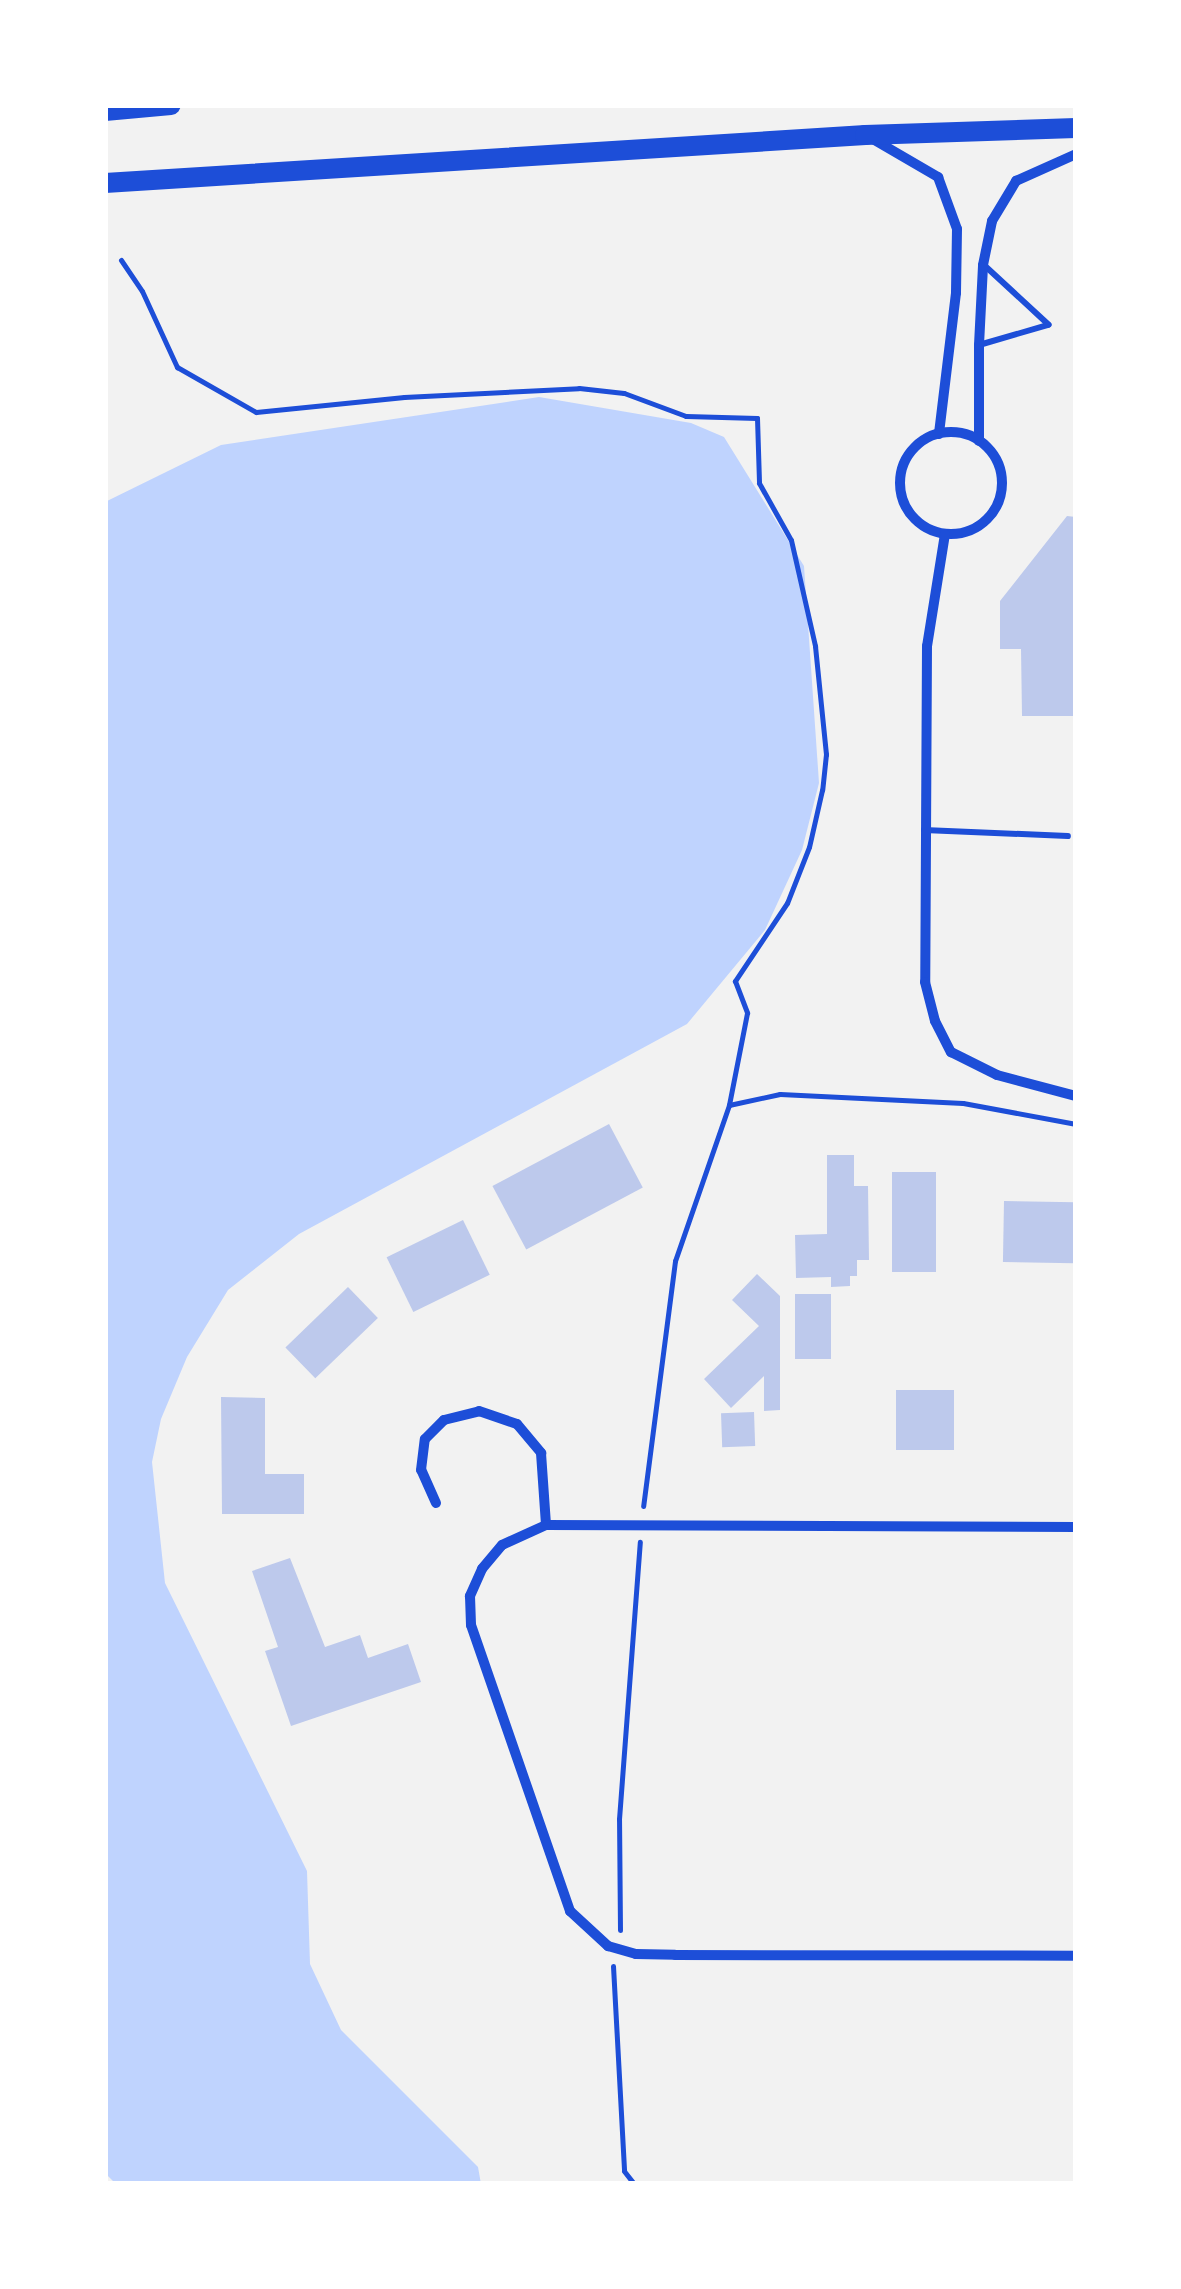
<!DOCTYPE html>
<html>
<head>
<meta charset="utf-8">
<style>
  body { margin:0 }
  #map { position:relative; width:1181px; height:2289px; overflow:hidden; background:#f2f2f2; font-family:Rubik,sans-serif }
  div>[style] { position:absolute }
  .water>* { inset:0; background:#bfd3fe }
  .building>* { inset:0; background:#bdc9ec; transform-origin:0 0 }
  .path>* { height:5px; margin:-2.5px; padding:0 2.5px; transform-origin:2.5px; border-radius:2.5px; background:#1d4ed8 }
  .service>* { height:6px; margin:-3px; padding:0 3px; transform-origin:3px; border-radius:3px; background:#1d4ed8 }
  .minor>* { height:10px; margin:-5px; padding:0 5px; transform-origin:5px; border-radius:5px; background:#1d4ed8 }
  .minor>.ring { margin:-5px; padding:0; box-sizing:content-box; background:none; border:10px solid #1d4ed8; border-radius:50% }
  .primary>* { height:20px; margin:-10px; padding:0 10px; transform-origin:10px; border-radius:10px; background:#1d4ed8 }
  span { translate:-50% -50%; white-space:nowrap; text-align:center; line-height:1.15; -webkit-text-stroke:8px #fff; paint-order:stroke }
  .frame { position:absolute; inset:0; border:108px solid #fff; pointer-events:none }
</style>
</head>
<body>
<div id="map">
  <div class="water">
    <i style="clip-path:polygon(539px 397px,691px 423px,724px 437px,804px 566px,819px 783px,802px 850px,765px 930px,687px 1024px,299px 1234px,228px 1290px,187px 1357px,161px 1419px,152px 1462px,165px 1583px,307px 1871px,310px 1964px,341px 2030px,478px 2167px,481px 2184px,116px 2184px,105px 2173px,105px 502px,221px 445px)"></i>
  </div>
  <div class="building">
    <i style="clip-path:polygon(1067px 516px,1076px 517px,1076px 716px,1022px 716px,1021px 649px,1000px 649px,1000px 601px)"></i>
    <i style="left:609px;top:1124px;width:72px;height:132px;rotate:62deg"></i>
    <i style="clip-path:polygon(827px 1155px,854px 1155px,854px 1186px,868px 1186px,869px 1260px,857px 1260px,857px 1276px,850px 1276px,850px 1286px,831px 1287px,831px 1277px,796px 1278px,795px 1235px,827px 1234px)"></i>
    <i style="left:892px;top:1172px;width:44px;height:100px"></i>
    <i style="left:1004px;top:1201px;width:71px;height:61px;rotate:1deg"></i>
    <i style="left:463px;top:1220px;width:61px;height:85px;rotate:64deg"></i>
    <i style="clip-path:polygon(757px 1274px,780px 1296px,780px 1410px,764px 1411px,764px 1376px,731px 1408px,704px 1379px,759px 1326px,732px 1300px)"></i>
    <i style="left:348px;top:1287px;width:43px;height:87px;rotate:46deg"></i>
    <i style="left:795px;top:1294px;width:36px;height:65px"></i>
    <i style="left:896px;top:1390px;width:58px;height:60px"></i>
    <i style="clip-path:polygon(221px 1397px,265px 1398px,265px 1474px,304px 1474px,304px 1514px,222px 1514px)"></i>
    <i style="left:754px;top:1412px;width:34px;height:33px;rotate:88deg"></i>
    <i style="clip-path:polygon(290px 1558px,325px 1647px,360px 1635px,368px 1658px,408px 1644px,421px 1682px,291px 1726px,265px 1651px,278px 1647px,252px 1571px)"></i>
  </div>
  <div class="path">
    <i style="left:121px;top:260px;width:37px;rotate:56deg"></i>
    <i style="left:142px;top:291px;width:84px;rotate:65.3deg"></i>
    <i style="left:177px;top:367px;width:91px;rotate:29.7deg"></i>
    <i style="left:256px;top:412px;width:149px;rotate:-5.8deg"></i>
    <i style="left:404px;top:397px;width:175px;rotate:-2.9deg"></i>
    <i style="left:579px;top:388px;width:45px;rotate:6.3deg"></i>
    <i style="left:624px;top:393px;width:66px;rotate:20.4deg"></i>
    <i style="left:686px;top:416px;width:71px;rotate:1.6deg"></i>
    <i style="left:757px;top:418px;width:65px;rotate:88.2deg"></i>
    <i style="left:759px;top:483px;width:65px;rotate:60.7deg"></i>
    <i style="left:791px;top:540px;width:109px;rotate:77.2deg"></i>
    <i style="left:815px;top:646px;width:109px;rotate:84.2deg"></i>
    <i style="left:826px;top:754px;width:36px;rotate:96deg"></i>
    <i style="left:822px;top:790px;width:58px;rotate:102.8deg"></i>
    <i style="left:809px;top:847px;width:60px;rotate:111.4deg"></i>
    <i style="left:787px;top:903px;width:94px;rotate:123.7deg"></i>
    <i style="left:735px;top:981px;width:34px;rotate:69deg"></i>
    <i style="left:747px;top:1013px;width:94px;rotate:101.1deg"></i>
    <i style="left:729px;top:1105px;width:165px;rotate:109.1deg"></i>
    <i style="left:675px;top:1261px;width:247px;rotate:97.4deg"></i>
    <i style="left:729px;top:1105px;width:52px;rotate:-12.2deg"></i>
    <i style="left:780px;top:1094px;width:183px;rotate:2.8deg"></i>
    <i style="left:963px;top:1103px;width:115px;rotate:10.5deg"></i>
    <i style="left:620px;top:1930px;width:111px;rotate:-90.5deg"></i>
    <i style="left:619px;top:1819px;width:278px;rotate:-85.7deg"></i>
    <i style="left:613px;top:1966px;width:205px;rotate:86.9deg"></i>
    <i style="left:624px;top:2171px;width:16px;rotate:52deg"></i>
  </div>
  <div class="service">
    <i style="left:984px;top:265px;width:88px;rotate:42.7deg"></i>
    <i style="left:979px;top:345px;width:72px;rotate:-16.2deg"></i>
    <i style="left:924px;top:830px;width:144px;rotate:2.4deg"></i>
  </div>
  <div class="minor">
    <i style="left:871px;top:138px;width:78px;rotate:30.2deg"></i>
    <i style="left:938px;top:177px;width:55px;rotate:69.9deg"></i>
    <i style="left:957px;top:229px;width:64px;rotate:90.9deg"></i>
    <i style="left:956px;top:293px;width:142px;rotate:96.9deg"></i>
    <i class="ring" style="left:900px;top:432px;width:92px;height:92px"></i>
    <i style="left:979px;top:441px;width:96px;rotate:-90deg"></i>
    <i style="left:979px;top:345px;width:80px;rotate:-87.1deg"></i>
    <i style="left:983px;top:265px;width:45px;rotate:-78.4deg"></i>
    <i style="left:992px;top:221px;width:47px;rotate:-59deg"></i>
    <i style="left:1016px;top:181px;width:66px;rotate:-24.2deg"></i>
    <i style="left:945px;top:534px;width:113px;rotate:99.1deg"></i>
    <i style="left:927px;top:646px;width:336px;rotate:90.3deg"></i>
    <i style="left:925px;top:982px;width:40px;rotate:75.6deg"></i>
    <i style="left:935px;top:1021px;width:35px;rotate:63deg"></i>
    <i style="left:951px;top:1052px;width:51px;rotate:26.6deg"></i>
    <i style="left:997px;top:1075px;width:82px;rotate:14.9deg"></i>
    <i style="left:436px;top:1503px;width:36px;rotate:-114deg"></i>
    <i style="left:421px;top:1470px;width:31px;rotate:-83deg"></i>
    <i style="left:425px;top:1439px;width:27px;rotate:-45deg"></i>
    <i style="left:444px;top:1420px;width:36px;rotate:-14deg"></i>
    <i style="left:479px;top:1411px;width:40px;rotate:18.9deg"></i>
    <i style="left:517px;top:1424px;width:38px;rotate:50deg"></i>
    <i style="left:541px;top:1453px;width:72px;rotate:86deg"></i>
    <i style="left:1076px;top:1527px;width:530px;rotate:-179.78deg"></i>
    <i style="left:546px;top:1525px;width:48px;rotate:155.6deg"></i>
    <i style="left:502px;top:1545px;width:31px;rotate:130deg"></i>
    <i style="left:482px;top:1569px;width:30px;rotate:114deg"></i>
    <i style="left:470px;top:1596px;width:29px;rotate:88deg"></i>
    <i style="left:471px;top:1625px;width:303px;rotate:70.9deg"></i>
    <i style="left:570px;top:1911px;width:52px;rotate:42.6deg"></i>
    <i style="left:608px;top:1946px;width:29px;rotate:16deg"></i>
    <i style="left:636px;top:1954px;width:39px;rotate:1deg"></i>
    <i style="left:675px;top:1955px;width:401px;rotate:0.1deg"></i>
  </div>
  <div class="primary">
    <i style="left:105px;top:111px;width:66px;rotate:-5.2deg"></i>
    <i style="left:105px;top:183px;width:762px;rotate:-3.61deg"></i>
    <i style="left:865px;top:135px;width:211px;rotate:-1.9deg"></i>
  </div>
  <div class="frame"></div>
</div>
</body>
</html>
